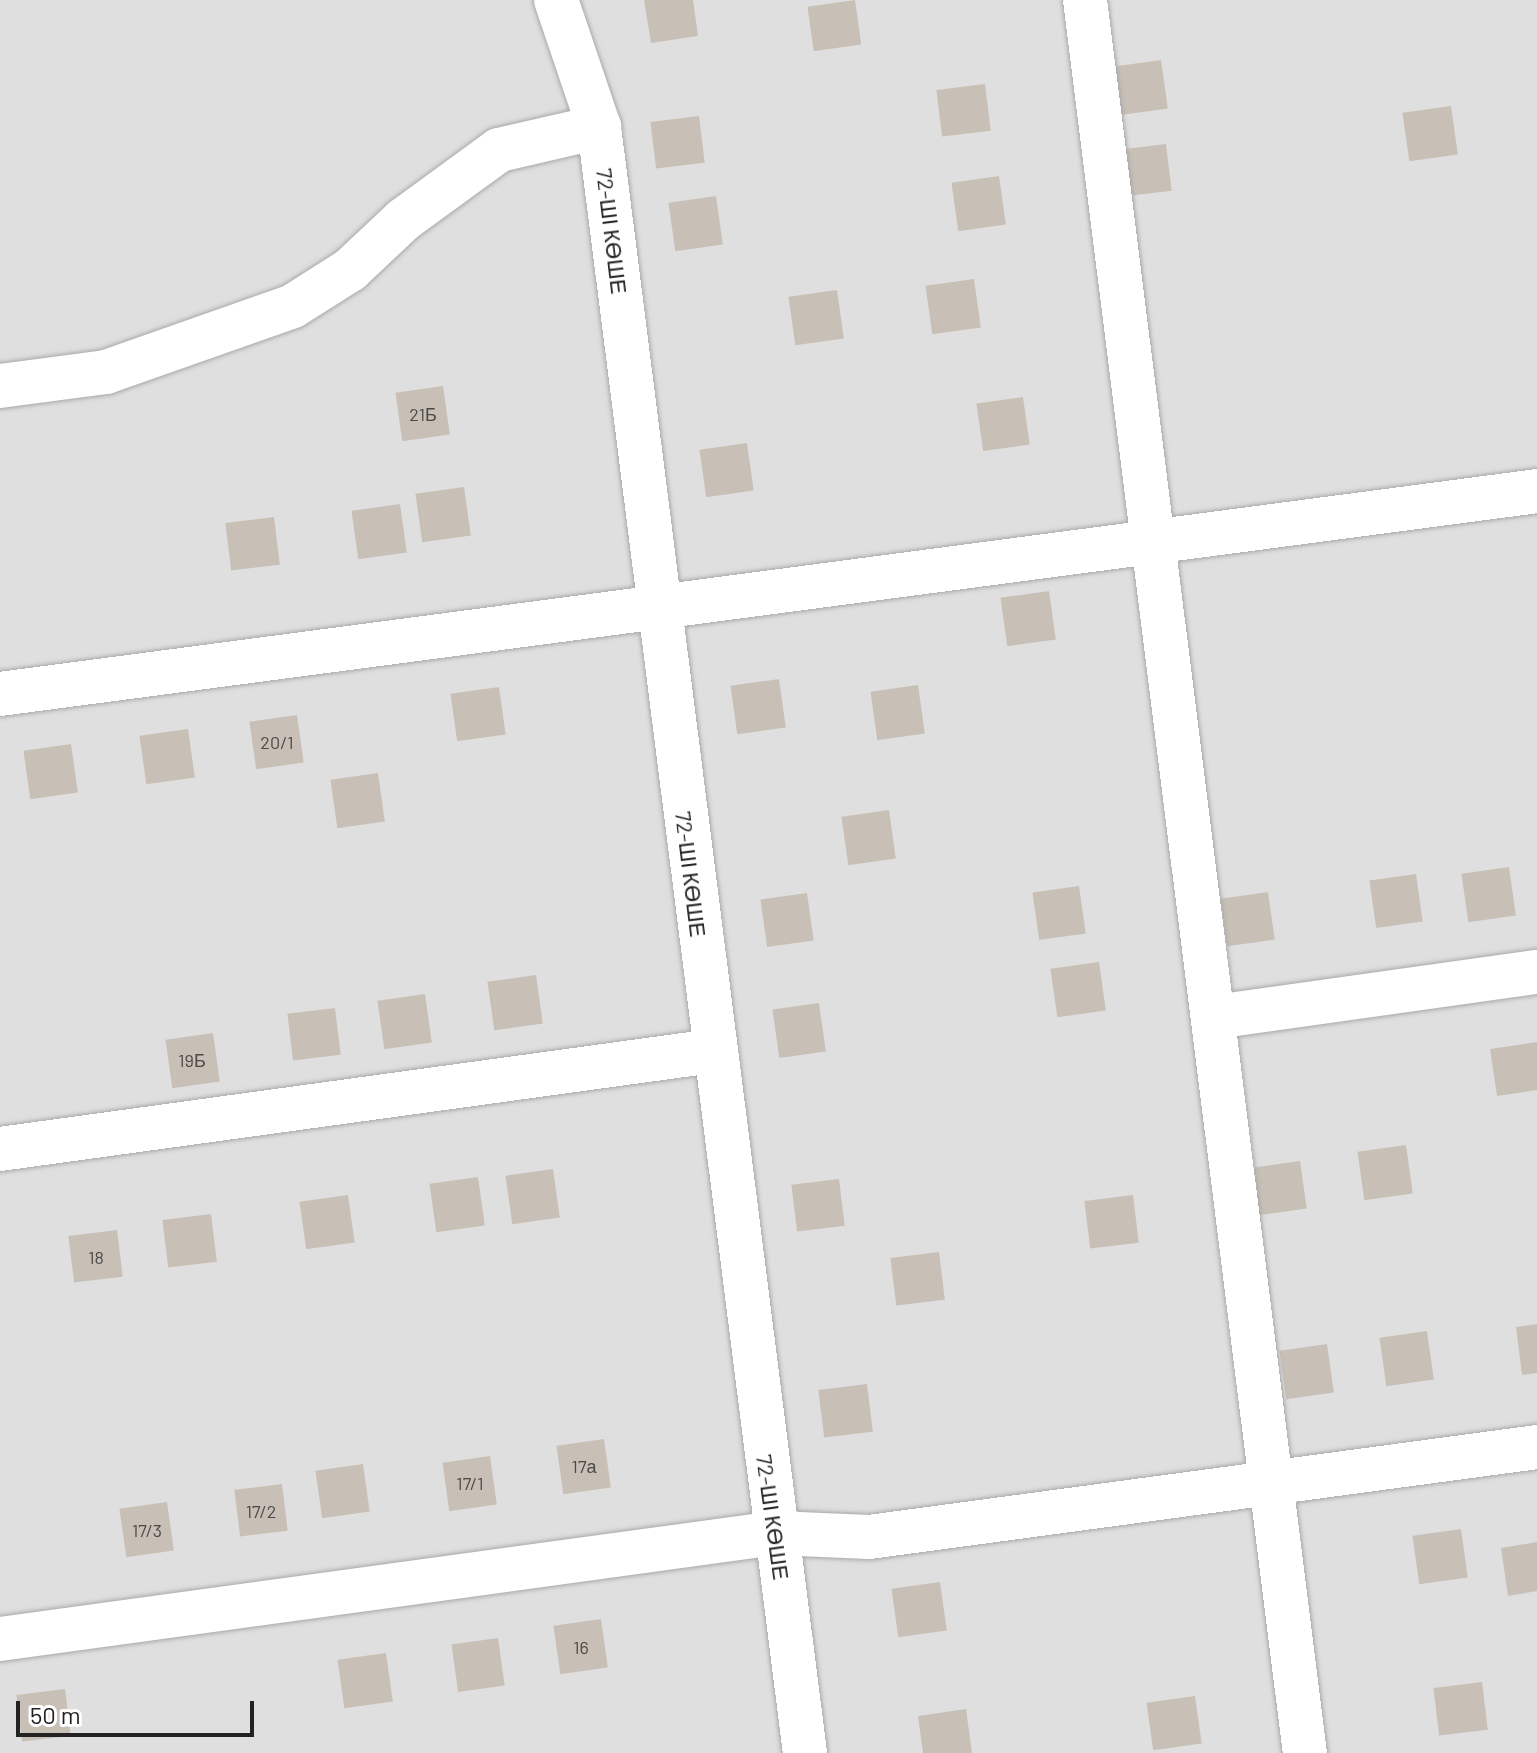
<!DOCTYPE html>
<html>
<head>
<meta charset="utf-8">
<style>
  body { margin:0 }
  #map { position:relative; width:1537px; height:1753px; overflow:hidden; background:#f2f0e8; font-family:Barlow,sans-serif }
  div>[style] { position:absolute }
  .residential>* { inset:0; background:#e0dfdf; transform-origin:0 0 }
  .building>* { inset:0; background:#c8c0b7; transform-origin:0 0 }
  .roads { filter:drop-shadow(0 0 2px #a9a9a9) drop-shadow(0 0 2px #a9a9a9) }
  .minor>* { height:44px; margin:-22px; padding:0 22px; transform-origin:22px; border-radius:22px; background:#fff }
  span { translate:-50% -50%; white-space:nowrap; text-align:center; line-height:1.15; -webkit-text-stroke:6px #fff; paint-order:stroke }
  .number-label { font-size:18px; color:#4c4a47 }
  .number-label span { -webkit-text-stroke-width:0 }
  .street-label { font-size:22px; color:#222 }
  .scale { position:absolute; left:16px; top:1701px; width:238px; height:36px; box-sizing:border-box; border:4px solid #222; border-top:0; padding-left:10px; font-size:24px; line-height:28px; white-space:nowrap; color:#222; -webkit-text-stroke:6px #fff; paint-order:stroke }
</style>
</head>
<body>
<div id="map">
  <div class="residential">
    <i style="left:0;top:0;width:1537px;height:1753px"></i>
  </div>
  <div class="building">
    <i style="clip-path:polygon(644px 0,693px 0,698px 36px,651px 43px)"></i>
    <i style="left:855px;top:0;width:45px;height:48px;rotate:82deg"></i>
    <i style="left:1161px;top:60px;width:49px;height:49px;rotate:82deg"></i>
    <i style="left:985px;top:84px;width:47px;height:49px;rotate:83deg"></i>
    <i style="left:1451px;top:106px;width:49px;height:49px;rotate:82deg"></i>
    <i style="left:699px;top:116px;width:47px;height:49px;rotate:83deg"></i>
    <i style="left:1166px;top:144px;width:47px;height:49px;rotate:83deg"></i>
    <i style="left:999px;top:176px;width:49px;height:48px;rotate:82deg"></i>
    <i style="left:716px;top:196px;width:49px;height:48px;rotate:82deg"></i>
    <i style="left:974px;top:279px;width:49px;height:49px;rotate:82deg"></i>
    <i style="left:837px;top:290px;width:49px;height:49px;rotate:82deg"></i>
    <i style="left:443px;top:386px;width:49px;height:48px;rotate:82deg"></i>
    <i style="left:1023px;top:397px;width:48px;height:47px;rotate:82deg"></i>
    <i style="left:747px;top:443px;width:48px;height:48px;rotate:82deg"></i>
    <i style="left:464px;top:487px;width:49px;height:49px;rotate:82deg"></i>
    <i style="left:400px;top:504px;width:49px;height:49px;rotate:82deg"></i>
    <i style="left:274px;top:517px;width:48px;height:49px;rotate:83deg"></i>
    <i style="left:1049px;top:591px;width:49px;height:49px;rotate:82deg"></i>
    <i style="left:779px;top:679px;width:49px;height:49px;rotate:82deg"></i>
    <i style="left:918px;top:685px;width:49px;height:48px;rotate:82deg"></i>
    <i style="left:499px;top:687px;width:48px;height:49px;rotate:82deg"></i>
    <i style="left:297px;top:715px;width:48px;height:48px;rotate:82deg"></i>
    <i style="left:188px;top:729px;width:49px;height:49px;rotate:82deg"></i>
    <i style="left:71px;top:744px;width:49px;height:48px;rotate:82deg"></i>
    <i style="left:378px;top:773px;width:49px;height:48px;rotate:82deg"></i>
    <i style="left:889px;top:810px;width:49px;height:48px;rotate:82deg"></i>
    <i style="left:1509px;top:867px;width:49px;height:48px;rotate:82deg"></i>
    <i style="left:1416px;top:874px;width:48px;height:47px;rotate:82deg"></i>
    <i style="left:1079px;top:886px;width:48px;height:47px;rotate:82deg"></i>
    <i style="left:1268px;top:892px;width:48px;height:48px;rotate:82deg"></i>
    <i style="left:807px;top:893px;width:48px;height:47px;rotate:82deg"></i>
    <i style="left:1099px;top:962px;width:49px;height:49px;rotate:82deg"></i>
    <i style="left:536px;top:975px;width:49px;height:49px;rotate:82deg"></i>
    <i style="left:425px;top:994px;width:49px;height:48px;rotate:82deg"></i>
    <i style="left:819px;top:1003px;width:49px;height:47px;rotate:82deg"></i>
    <i style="left:335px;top:1008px;width:47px;height:48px;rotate:83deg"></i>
    <i style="left:213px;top:1033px;width:49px;height:48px;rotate:82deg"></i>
    <i style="clip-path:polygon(1537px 1042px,1537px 1090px,1497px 1096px,1490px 1049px)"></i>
    <i style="left:1406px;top:1145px;width:49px;height:49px;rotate:82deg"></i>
    <i style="left:1300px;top:1161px;width:48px;height:49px;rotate:82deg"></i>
    <i style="left:553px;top:1169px;width:49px;height:48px;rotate:82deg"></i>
    <i style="left:478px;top:1177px;width:49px;height:49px;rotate:82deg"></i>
    <i style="left:839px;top:1179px;width:47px;height:48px;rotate:83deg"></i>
    <i style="left:348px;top:1195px;width:48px;height:49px;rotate:82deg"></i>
    <i style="left:1133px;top:1195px;width:48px;height:49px;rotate:83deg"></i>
    <i style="left:211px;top:1214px;width:48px;height:49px;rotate:83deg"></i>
    <i style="left:117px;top:1230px;width:47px;height:49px;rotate:83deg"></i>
    <i style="left:939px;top:1252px;width:48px;height:49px;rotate:83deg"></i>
    <i style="clip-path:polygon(1537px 1324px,1537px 1373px,1522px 1375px,1516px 1327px)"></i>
    <i style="left:1427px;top:1331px;width:49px;height:48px;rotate:82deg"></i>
    <i style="left:1327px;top:1344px;width:49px;height:48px;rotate:82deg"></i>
    <i style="left:867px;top:1384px;width:48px;height:49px;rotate:83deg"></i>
    <i style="left:604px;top:1439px;width:49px;height:48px;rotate:82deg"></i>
    <i style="left:490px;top:1456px;width:49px;height:48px;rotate:82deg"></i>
    <i style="left:363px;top:1464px;width:48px;height:48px;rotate:82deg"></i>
    <i style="left:282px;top:1484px;width:47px;height:48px;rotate:83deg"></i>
    <i style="left:167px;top:1502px;width:49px;height:48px;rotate:82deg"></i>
    <i style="left:1461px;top:1529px;width:49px;height:49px;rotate:82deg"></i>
    <i style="clip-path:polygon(1537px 1542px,1537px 1591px,1508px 1596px,1501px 1548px)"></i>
    <i style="left:940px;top:1582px;width:49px;height:49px;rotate:82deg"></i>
    <i style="left:601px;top:1619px;width:49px;height:48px;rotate:82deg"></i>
    <i style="left:498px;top:1638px;width:48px;height:47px;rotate:82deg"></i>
    <i style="left:386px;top:1653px;width:49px;height:49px;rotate:82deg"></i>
    <i style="left:1482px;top:1682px;width:48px;height:49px;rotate:83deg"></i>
    <i style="left:65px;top:1689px;width:47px;height:49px;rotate:83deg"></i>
    <i style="left:1195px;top:1696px;width:48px;height:49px;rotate:82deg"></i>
    <i style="clip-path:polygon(966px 1709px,972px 1753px,923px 1753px,918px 1716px)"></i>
  </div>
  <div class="roads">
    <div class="minor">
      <i style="left:556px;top:0;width:134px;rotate:71.3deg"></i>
      <i style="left:599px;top:127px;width:1639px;rotate:82.78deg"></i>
      <i style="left:1085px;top:0;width:1767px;rotate:82.85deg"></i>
      <i style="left:0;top:386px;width:107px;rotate:-7.5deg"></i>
      <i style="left:106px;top:372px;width:198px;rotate:-19.4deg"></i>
      <i style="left:293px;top:306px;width:67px;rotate:-32.3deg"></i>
      <i style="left:350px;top:270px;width:73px;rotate:-43.3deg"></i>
      <i style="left:403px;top:220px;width:119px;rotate:-36.1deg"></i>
      <i style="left:499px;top:150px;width:103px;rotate:-13deg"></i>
      <i style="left:0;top:694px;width:1550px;rotate:-7.52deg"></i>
      <i style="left:1215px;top:1017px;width:325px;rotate:-8deg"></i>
      <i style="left:0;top:1149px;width:720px;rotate:-7.83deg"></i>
      <i style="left:0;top:1639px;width:783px;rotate:-7.78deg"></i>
      <i style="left:776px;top:1533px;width:93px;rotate:2.5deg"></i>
      <i style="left:869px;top:1537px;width:674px;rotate:-7.67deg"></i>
    </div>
  </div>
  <div class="number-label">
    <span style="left:423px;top:414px">21Б</span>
    <span style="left:277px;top:742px">20/1</span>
    <span style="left:192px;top:1060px">19Б</span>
    <span style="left:96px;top:1257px">18</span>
    <span style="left:584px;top:1466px">17а</span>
    <span style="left:470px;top:1483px">17/1</span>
    <span style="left:261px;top:1511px">17/2</span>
    <span style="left:147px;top:1530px">17/3</span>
    <span style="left:581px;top:1647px">16</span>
  </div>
  <div class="street-label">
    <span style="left:612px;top:231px;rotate:83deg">72-ШІ КӨШЕ</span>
    <span style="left:691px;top:874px;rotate:83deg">72-ШІ КӨШЕ</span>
    <span style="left:773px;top:1517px;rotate:82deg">72-ШІ КӨШЕ</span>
  </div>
  <div class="scale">50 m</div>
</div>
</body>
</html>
